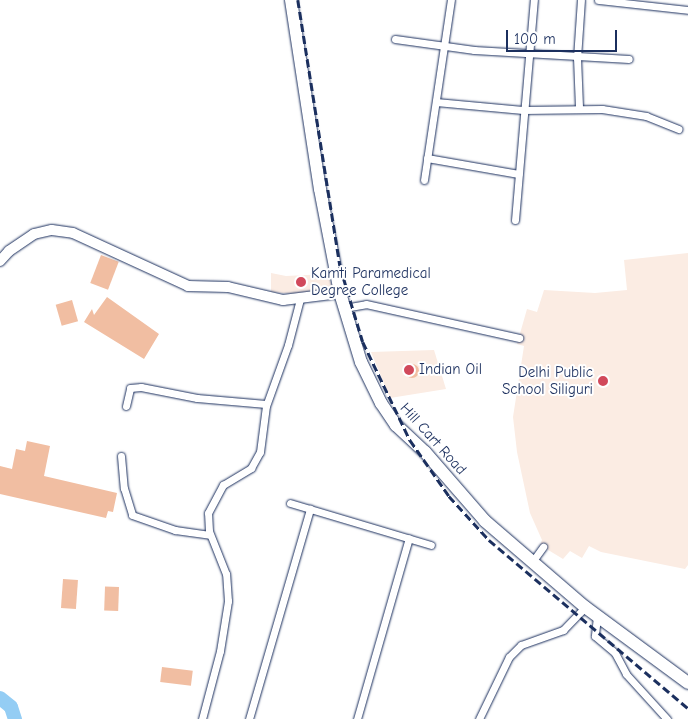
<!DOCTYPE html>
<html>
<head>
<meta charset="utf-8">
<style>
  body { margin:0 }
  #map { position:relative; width:688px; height:719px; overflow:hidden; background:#fff; font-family:"Comic Neue",sans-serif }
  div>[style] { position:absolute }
  .built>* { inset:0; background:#fbece3 }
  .river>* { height:14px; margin:-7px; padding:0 7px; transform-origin:7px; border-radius:7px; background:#94cdf4 }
  .building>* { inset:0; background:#f1bea2; transform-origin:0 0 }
  .round { border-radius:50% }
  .roads { filter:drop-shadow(0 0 1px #1b2f5e) drop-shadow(0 0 1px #1b2f5e) }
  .street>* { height:7px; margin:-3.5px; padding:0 3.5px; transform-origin:3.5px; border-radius:3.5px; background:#fff }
  .secondary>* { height:10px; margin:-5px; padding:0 5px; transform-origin:5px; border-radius:5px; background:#fff }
  .highway>* { height:12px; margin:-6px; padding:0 6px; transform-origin:6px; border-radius:6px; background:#fff }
  .rail>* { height:2.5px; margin-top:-1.25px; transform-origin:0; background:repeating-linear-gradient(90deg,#1b2f5e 0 8px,transparent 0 12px) }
  .dots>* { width:14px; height:14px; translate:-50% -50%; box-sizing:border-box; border:2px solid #fff; border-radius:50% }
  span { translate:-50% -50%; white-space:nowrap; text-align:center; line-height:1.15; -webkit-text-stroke:4px #fff; paint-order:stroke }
  .poi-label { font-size:15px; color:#1b2f5e }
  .left { translate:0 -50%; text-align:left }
  .right { translate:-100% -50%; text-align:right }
  .street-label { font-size:15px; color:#1b2f5e }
  .scale { position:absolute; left:506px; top:30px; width:111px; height:22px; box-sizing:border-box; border:2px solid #1b2f5e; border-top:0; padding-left:6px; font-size:15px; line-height:18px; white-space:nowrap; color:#1b2f5e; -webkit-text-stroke:4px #fff; paint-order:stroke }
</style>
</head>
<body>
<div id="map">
  <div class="built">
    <i style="clip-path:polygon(688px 253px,688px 565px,685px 569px,601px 552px,589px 546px,582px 558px,570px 551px,563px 559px,540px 545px,542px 540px,530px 513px,517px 452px,513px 417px,524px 346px,517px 344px,527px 309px,537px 312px,544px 290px,595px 293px,627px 290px,624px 260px)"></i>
    <i style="clip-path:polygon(271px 273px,286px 276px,328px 274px,333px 289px,296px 294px,271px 292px)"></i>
    <i style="clip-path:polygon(434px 350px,446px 389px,390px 398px,371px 352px)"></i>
  </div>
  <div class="river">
    <i style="left:0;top:698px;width:14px;rotate:39deg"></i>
    <i style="left:11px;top:707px;width:13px;rotate:72deg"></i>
  </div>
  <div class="building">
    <i style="left:101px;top:255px;width:19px;height:30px;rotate:21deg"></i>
    <i style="clip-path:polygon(107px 297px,159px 334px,144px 359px,84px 322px,92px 309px,94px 315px)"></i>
    <i style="left:72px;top:300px;width:22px;height:17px;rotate:74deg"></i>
    <i class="round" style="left:405px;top:364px;width:14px;height:14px"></i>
    <i style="clip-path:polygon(27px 441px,50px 446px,44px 476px,117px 493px,113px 512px,108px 511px,106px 518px,0 494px,0 466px,12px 469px,16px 449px,25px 451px)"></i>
    <i style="left:63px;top:579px;width:15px;height:29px;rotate:4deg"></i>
    <i style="left:119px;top:587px;width:24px;height:14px;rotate:92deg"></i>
    <i style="left:162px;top:667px;width:31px;height:15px;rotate:7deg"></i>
  </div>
  <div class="roads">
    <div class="street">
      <i style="left:598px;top:0;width:91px;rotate:6.3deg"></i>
      <i style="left:395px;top:39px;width:80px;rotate:7.9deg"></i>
      <i style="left:474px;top:50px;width:155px;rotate:3.3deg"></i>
      <i style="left:436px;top:102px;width:87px;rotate:5.3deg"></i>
      <i style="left:523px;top:110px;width:79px;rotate:-0.7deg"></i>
      <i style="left:602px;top:109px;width:45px;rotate:9deg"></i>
      <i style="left:646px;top:116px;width:35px;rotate:22deg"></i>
      <i style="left:579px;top:107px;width:49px;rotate:-92.3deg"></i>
      <i style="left:577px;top:58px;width:58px;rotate:-86.1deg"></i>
      <i style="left:427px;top:158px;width:93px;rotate:9.9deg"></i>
      <i style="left:424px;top:180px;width:182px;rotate:-81.5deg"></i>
      <i style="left:515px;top:220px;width:221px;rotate:-85.1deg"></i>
      <i style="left:344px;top:308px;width:22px;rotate:-10deg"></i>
      <i style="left:366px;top:304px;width:157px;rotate:12.5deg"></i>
      <i style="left:126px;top:406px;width:18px;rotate:-77deg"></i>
      <i style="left:130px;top:388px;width:11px;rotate:-5deg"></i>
      <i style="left:141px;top:387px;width:57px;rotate:11.1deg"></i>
      <i style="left:197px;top:398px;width:69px;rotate:5deg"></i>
      <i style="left:121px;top:456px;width:32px;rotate:85deg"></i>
      <i style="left:124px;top:488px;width:28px;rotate:73deg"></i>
      <i style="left:132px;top:515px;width:46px;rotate:19.2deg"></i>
      <i style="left:175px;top:530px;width:35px;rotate:8deg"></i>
      <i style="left:290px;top:503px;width:147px;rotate:16.6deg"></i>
      <i style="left:532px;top:562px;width:19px;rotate:-54deg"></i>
      <i style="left:597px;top:616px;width:20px;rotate:96deg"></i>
      <i style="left:595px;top:636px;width:26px;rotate:40deg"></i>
      <i style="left:615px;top:653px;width:24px;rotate:62deg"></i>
      <i style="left:626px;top:674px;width:61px;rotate:47.7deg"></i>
      <i style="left:202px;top:719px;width:70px;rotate:-75.2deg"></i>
      <i style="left:220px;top:651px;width:51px;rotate:-80.9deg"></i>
      <i style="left:228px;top:601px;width:27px;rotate:-94deg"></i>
      <i style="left:226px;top:574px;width:46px;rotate:-111.6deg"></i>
      <i style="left:209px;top:531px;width:18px;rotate:-93deg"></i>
      <i style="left:208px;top:513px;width:32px;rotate:-62deg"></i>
      <i style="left:223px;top:485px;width:33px;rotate:-31deg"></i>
      <i style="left:251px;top:468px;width:18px;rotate:-61deg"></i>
      <i style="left:260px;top:452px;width:46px;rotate:-82.6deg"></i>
      <i style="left:266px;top:406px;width:65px;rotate:-70.2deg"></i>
      <i style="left:288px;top:345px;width:48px;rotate:-75.4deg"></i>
      <i style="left:249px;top:719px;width:219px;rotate:-73.8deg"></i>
      <i style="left:357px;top:719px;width:188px;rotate:-74deg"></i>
      <i style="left:479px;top:719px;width:69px;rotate:-64.2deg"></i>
      <i style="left:509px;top:657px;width:17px;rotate:-45deg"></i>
      <i style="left:521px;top:645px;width:45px;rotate:-19.7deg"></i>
      <i style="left:563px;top:630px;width:32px;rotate:-46deg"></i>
    </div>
    <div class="secondary">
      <i style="left:0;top:261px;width:13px;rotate:-48deg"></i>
      <i style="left:9px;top:251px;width:30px;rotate:-34deg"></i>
      <i style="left:34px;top:234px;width:18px;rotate:-13deg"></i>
      <i style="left:52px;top:230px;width:21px;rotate:8deg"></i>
      <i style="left:73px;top:233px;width:127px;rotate:24.7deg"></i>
      <i style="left:188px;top:286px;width:40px;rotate:1.4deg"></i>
      <i style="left:228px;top:287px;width:57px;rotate:13.3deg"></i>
      <i style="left:283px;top:300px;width:57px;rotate:-7deg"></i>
    </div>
    <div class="highway">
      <i style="left:291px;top:0;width:191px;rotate:81.3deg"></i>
      <i style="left:320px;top:189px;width:106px;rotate:79.1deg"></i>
      <i style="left:340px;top:293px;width:72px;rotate:73.1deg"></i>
      <i style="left:361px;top:362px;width:46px;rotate:64deg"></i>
      <i style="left:381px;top:403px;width:27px;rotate:56deg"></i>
      <i style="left:396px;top:425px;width:40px;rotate:43deg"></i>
      <i style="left:425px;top:452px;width:91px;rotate:49deg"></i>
      <i style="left:485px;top:521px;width:132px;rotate:40.7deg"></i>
      <i style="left:585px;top:607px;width:128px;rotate:36.4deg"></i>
    </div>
  </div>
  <div class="rail">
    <i style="left:298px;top:0;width:269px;rotate:81deg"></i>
    <i style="left:340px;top:266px;width:79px;rotate:73.2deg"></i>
    <i style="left:363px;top:342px;width:109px;rotate:64.4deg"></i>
    <i style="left:410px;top:440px;width:68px;rotate:55.1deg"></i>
    <i style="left:449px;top:496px;width:59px;rotate:47.7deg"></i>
    <i style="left:489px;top:540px;width:260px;rotate:40.2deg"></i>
  </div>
  <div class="dots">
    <i style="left:301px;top:282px;background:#d1495b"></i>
    <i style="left:409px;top:370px;background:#d1495b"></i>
    <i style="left:603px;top:381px;background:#d1495b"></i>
  </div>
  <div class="poi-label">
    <span class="left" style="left:311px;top:282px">Kamti Paramedical<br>Degree College</span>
    <span class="left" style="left:419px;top:370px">Indian Oil</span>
    <span class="right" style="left:593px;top:381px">Delhi Public<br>School Siliguri</span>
  </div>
  <div class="street-label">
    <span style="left:433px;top:439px;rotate:48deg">Hill Cart Road</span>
  </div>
  <div class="scale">100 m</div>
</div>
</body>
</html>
